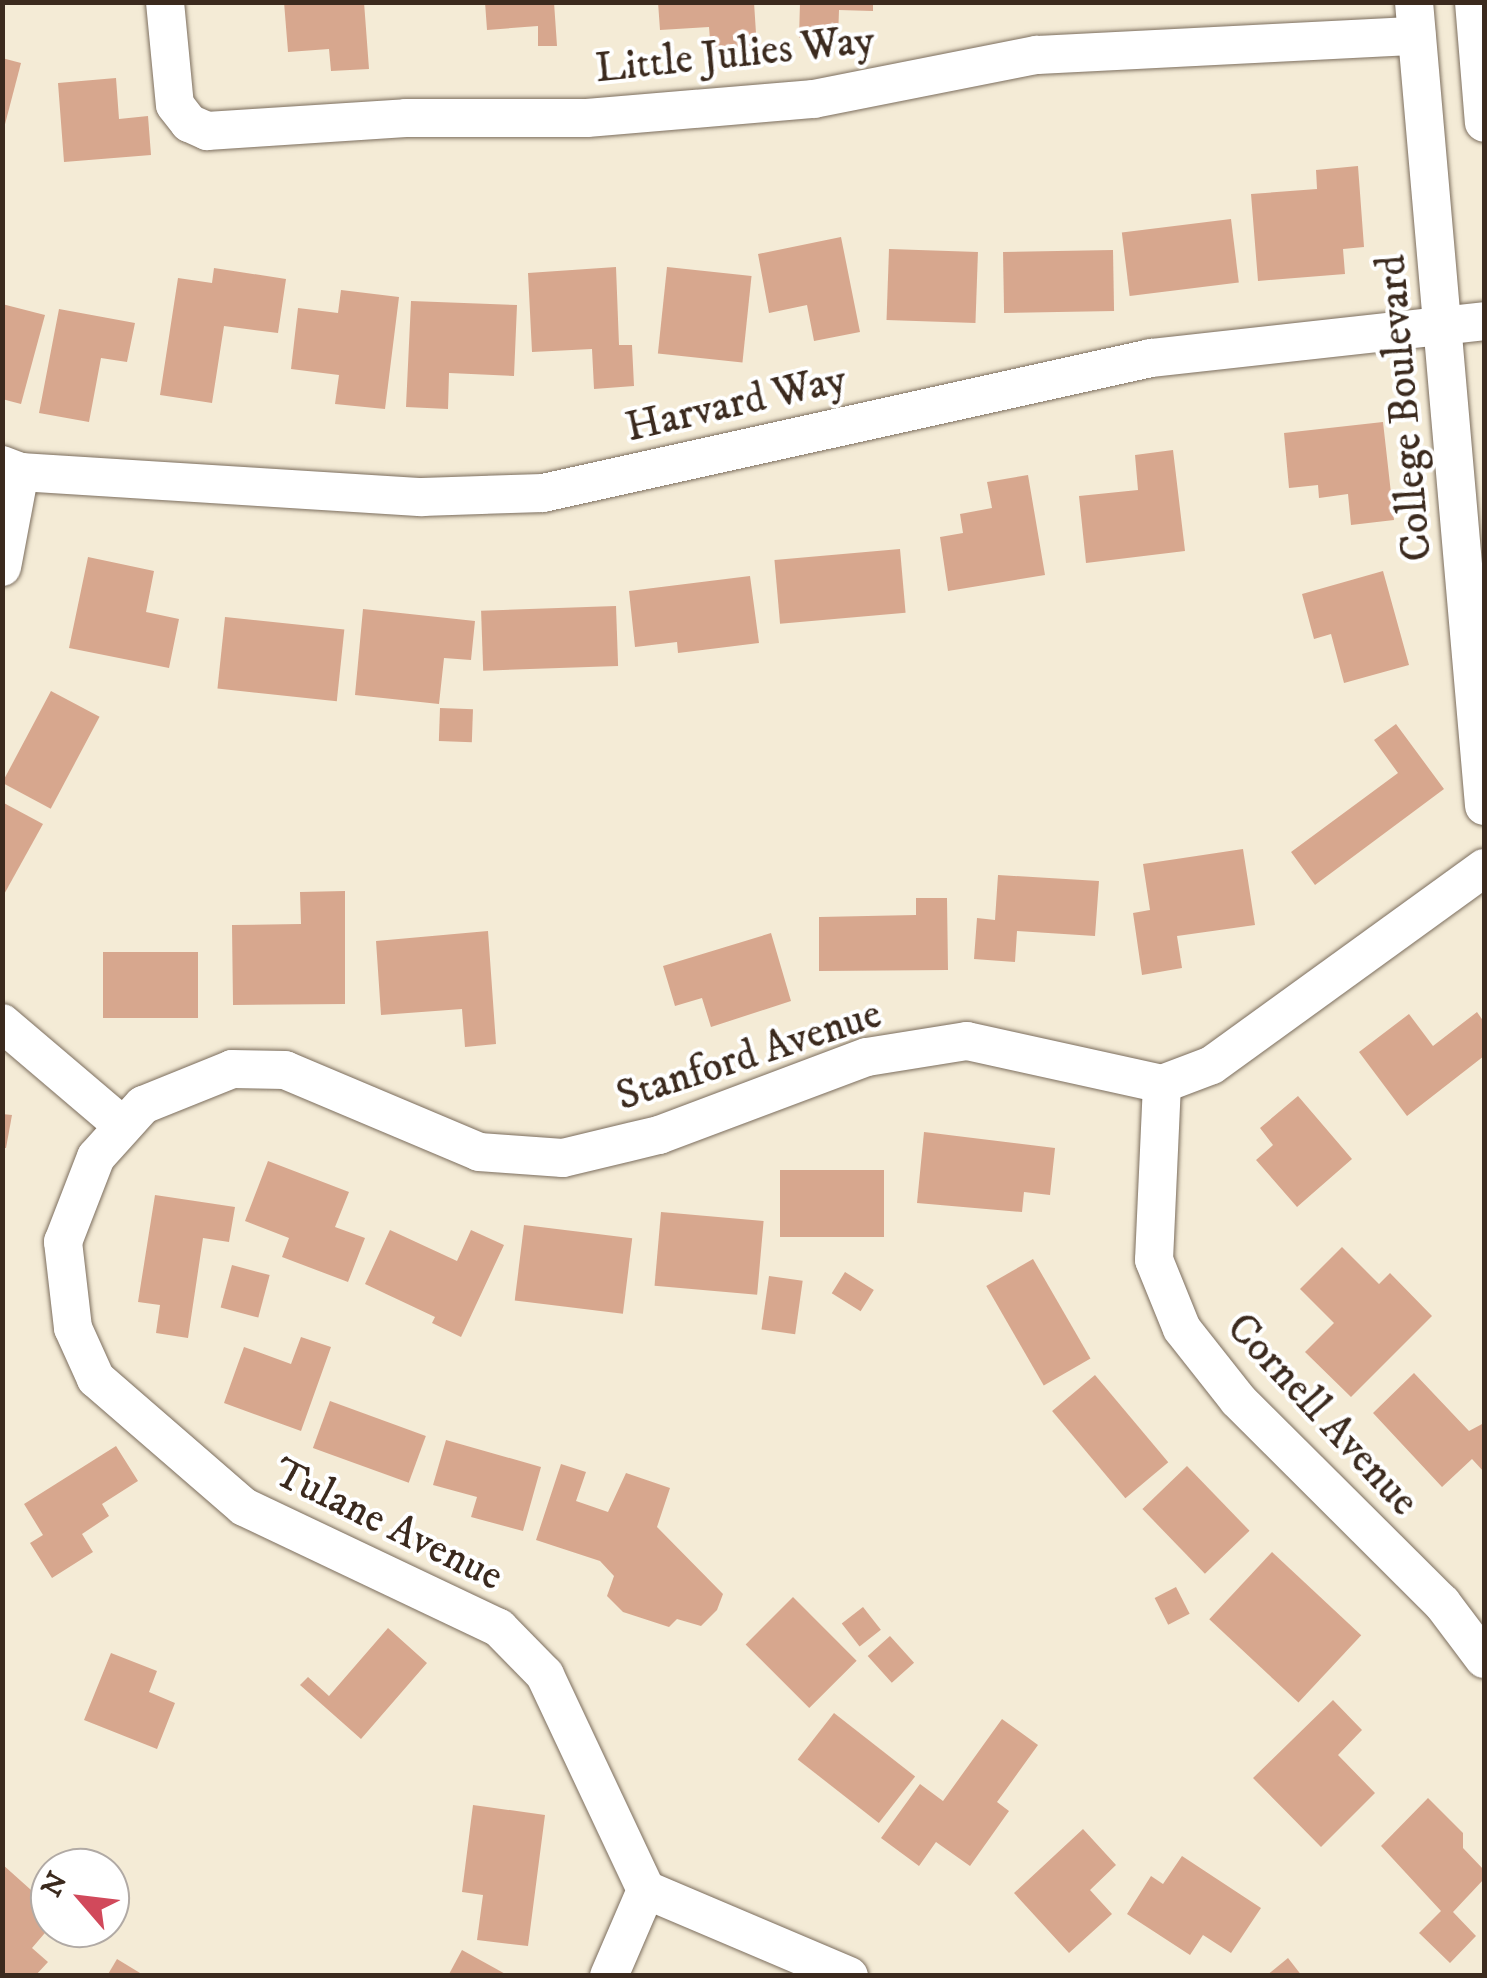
<!DOCTYPE html>
<html>
<head>
<meta charset="utf-8">
<style>
  body { margin:0 }
  #map { position:relative; width:1487px; height:1978px; overflow:hidden; background:#f4ebd6; font-family:"IM FELL DW Pica",serif }
  div>[style] { position:absolute }
  .building>* { inset:0; background:#d7a78e; transform-origin:0 0 }
  .roads { filter:drop-shadow(0 0 2px #7c6e5e) drop-shadow(0 0 2px #7c6e5e) }
  .minor>* { height:38px; margin:-19px; padding:0 19px; transform-origin:19px; border-radius:19px; background:#fff }
  span { translate:-50% -50%; white-space:nowrap; text-align:center; line-height:1.15; -webkit-text-stroke:8px #fff; paint-order:stroke }
  .street-label { font-size:42px; color:#3b2a1e }
  .frame { position:absolute; inset:0; border:5px solid #3b2a1e; pointer-events:none }
  .north { position:absolute; left:30px; top:1848px; width:100px; height:100px; box-sizing:border-box; background:#fff; border:2px solid #b1aaa5; border-radius:50%; rotate:298deg; font-size:28px; font-weight:700; line-height:40px; text-align:center; color:#3b2a1e }
  .north::after { content:''; display:block; margin:auto; width:35px; height:45px; background:#d1495b; clip-path:polygon(50% 0,100% 100%,50% 72%,0 100%) }
</style>
</head>
<body>
<div id="map">
  <div class="building">
    <i style="clip-path:polygon(284px 2px,364px 2px,369px 69px,331px 71px,329px 49px,288px 52px)"></i>
    <i style="clip-path:polygon(485px 2px,554px 2px,557px 46px,538px 46px,538px 26px,487px 30px)"></i>
    <i style="clip-path:polygon(658px 2px,754px 2px,757px 49px,711px 52px,709px 27px,660px 30px)"></i>
    <i style="clip-path:polygon(800px 2px,873px 2px,873px 11px,839px 10px,838px 39px,799px 38px)"></i>
    <i style="clip-path:polygon(2px 58px,21px 63px,4px 128px,2px 128px)"></i>
    <i style="clip-path:polygon(116px 78px,119px 119px,148px 116px,151px 155px,64px 162px,58px 83px)"></i>
    <i style="clip-path:polygon(1358px 166px,1364px 247px,1343px 249px,1345px 274px,1258px 281px,1251px 194px,1317px 189px,1316px 170px)"></i>
    <i style="left:1231px;top:219px;width:64px;height:110px;rotate:83deg"></i>
    <i style="clip-path:polygon(841px 237px,860px 332px,814px 341px,807px 305px,769px 313px,758px 254px)"></i>
    <i style="left:889px;top:249px;width:89px;height:71px;rotate:2deg"></i>
    <i style="left:1113px;top:250px;width:61px;height:110px;rotate:89deg"></i>
    <i style="clip-path:polygon(616px 267px,619px 345px,632px 345px,634px 386px,594px 389px,592px 349px,532px 352px,528px 273px)"></i>
    <i style="left:667px;top:267px;width:85px;height:87px;rotate:6deg"></i>
    <i style="clip-path:polygon(214px 268px,286px 279px,278px 333px,224px 326px,212px 403px,160px 395px,178px 278px,212px 283px)"></i>
    <i style="clip-path:polygon(341px 290px,399px 297px,385px 409px,335px 404px,339px 375px,291px 369px,298px 308px,338px 313px)"></i>
    <i style="clip-path:polygon(411px 301px,517px 305px,514px 376px,449px 373px,448px 409px,406px 407px)"></i>
    <i style="clip-path:polygon(2px 304px,45px 315px,21px 404px,2px 399px)"></i>
    <i style="clip-path:polygon(59px 309px,135px 323px,127px 362px,101px 358px,89px 422px,39px 413px)"></i>
    <i style="clip-path:polygon(1383px 422px,1394px 520px,1351px 525px,1348px 494px,1319px 498px,1318px 485px,1289px 488px,1284px 433px)"></i>
    <i style="clip-path:polygon(1173px 450px,1185px 551px,1086px 563px,1079px 496px,1138px 490px,1135px 455px)"></i>
    <i style="clip-path:polygon(1028px 475px,1045px 575px,948px 591px,940px 537px,963px 533px,960px 514px,992px 508px,987px 482px)"></i>
    <i style="left:900px;top:549px;width:64px;height:126px;rotate:85deg"></i>
    <i style="clip-path:polygon(88px 557px,154px 571px,146px 612px,179px 619px,169px 668px,69px 648px)"></i>
    <i style="clip-path:polygon(1383px 571px,1409px 665px,1344px 683px,1331px 634px,1314px 639px,1302px 594px)"></i>
    <i style="clip-path:polygon(750px 576px,759px 643px,678px 653px,677px 642px,635px 647px,629px 591px)"></i>
    <i style="left:616px;top:606px;width:60px;height:135px;rotate:88deg"></i>
    <i style="clip-path:polygon(363px 609px,475px 621px,471px 660px,444px 658px,439px 704px,355px 695px)"></i>
    <i style="left:225px;top:617px;width:120px;height:72px;rotate:6deg"></i>
    <i style="left:51px;top:691px;width:55px;height:104px;rotate:28deg"></i>
    <i style="left:440px;top:708px;width:33px;height:33px;rotate:2deg"></i>
    <i style="clip-path:polygon(1396px 724px,1444px 789px,1315px 885px,1291px 852px,1398px 773px,1374px 740px)"></i>
    <i style="clip-path:polygon(2px 802px,43px 824px,2px 898px)"></i>
    <i style="clip-path:polygon(1243px 849px,1255px 925px,1177px 936px,1182px 968px,1142px 975px,1133px 913px,1150px 910px,1143px 864px)"></i>
    <i style="clip-path:polygon(998px 875px,1099px 881px,1095px 936px,1017px 931px,1015px 962px,974px 959px,977px 918px,995px 920px)"></i>
    <i style="clip-path:polygon(345px 891px,345px 1004px,233px 1005px,232px 925px,301px 924px,300px 892px)"></i>
    <i style="clip-path:polygon(916px 898px,947px 898px,948px 970px,819px 971px,819px 917px,916px 915px)"></i>
    <i style="clip-path:polygon(488px 931px,496px 1044px,465px 1047px,462px 1009px,381px 1015px,376px 941px)"></i>
    <i style="clip-path:polygon(771px 933px,791px 1001px,711px 1027px,702px 998px,675px 1006px,663px 966px)"></i>
    <i style="left:198px;top:952px;width:66px;height:95px;rotate:90deg"></i>
    <i style="clip-path:polygon(1477px 1012px,1484px 1022px,1484px 1056px,1407px 1116px,1359px 1052px,1409px 1014px,1433px 1046px)"></i>
    <i style="clip-path:polygon(1298px 1096px,1352px 1159px,1297px 1207px,1256px 1160px,1273px 1145px,1260px 1128px)"></i>
    <i style="clip-path:polygon(2px 1114px,12px 1115px,6px 1148px,2px 1148px)"></i>
    <i style="clip-path:polygon(924px 1132px,1055px 1148px,1050px 1195px,1024px 1192px,1022px 1212px,917px 1203px)"></i>
    <i style="clip-path:polygon(268px 1161px,349px 1192px,335px 1227px,365px 1238px,348px 1282px,282px 1257px,289px 1238px,245px 1221px)"></i>
    <i style="left:780px;top:1170px;width:104px;height:67px"></i>
    <i style="clip-path:polygon(155px 1195px,235px 1207px,229px 1242px,203px 1238px,188px 1338px,156px 1333px,160px 1305px,138px 1302px)"></i>
    <i style="left:661px;top:1212px;width:103px;height:74px;rotate:5deg"></i>
    <i style="left:524px;top:1225px;width:109px;height:76px;rotate:7deg"></i>
    <i style="clip-path:polygon(390px 1230px,457px 1261px,471px 1230px,504px 1245px,461px 1337px,432px 1323px,435px 1317px,365px 1284px)"></i>
    <i style="clip-path:polygon(1342px 1247px,1379px 1284px,1390px 1273px,1432px 1316px,1351px 1397px,1305px 1352px,1334px 1323px,1300px 1289px)"></i>
    <i style="left:1033px;top:1259px;width:115px;height:54px;rotate:60deg"></i>
    <i style="left:232px;top:1265px;width:39px;height:44px;rotate:15deg"></i>
    <i style="left:845px;top:1272px;width:34px;height:25px;rotate:32deg"></i>
    <i style="left:769px;top:1276px;width:34px;height:54px;rotate:8deg"></i>
    <i style="clip-path:polygon(301px 1337px,331px 1347px,301px 1431px,224px 1403px,244px 1347px,291px 1364px)"></i>
    <i style="clip-path:polygon(1414px 1373px,1469px 1431px,1484px 1423px,1484px 1472px,1472px 1459px,1442px 1487px,1373px 1413px)"></i>
    <i style="left:1095px;top:1375px;width:114px;height:56px;rotate:50deg"></i>
    <i style="left:330px;top:1401px;width:102px;height:50px;rotate:20deg"></i>
    <i style="clip-path:polygon(446px 1440px,541px 1467px,523px 1531px,471px 1517px,477px 1497px,433px 1485px)"></i>
    <i style="clip-path:polygon(116px 1446px,138px 1481px,102px 1504px,109px 1516px,82px 1534px,93px 1552px,52px 1578px,30px 1543px,43px 1535px,24px 1504px)"></i>
    <i style="clip-path:polygon(561px 1464px,586px 1472px,576px 1501px,608px 1512px,626px 1473px,670px 1488px,657px 1527px,723px 1594px,717px 1610px,701px 1626px,677px 1619px,669px 1627px,623px 1612px,607px 1596px,614px 1576px,600px 1561px,536px 1540px)"></i>
    <i style="left:1187px;top:1466px;width:90px;height:62px;rotate:46deg"></i>
    <i style="left:1272px;top:1552px;width:122px;height:92px;rotate:43deg"></i>
    <i style="left:1176px;top:1587px;width:30px;height:24px;rotate:63deg"></i>
    <i style="left:793px;top:1597px;width:90px;height:67px;rotate:45deg"></i>
    <i style="left:863px;top:1607px;width:29px;height:27px;rotate:52deg"></i>
    <i style="clip-path:polygon(388px 1628px,427px 1663px,361px 1739px,300px 1685px,308px 1677px,329px 1696px)"></i>
    <i style="left:890px;top:1636px;width:36px;height:30px;rotate:48deg"></i>
    <i style="clip-path:polygon(111px 1653px,157px 1671px,149px 1692px,175px 1703px,157px 1749px,84px 1720px)"></i>
    <i style="clip-path:polygon(1333px 1700px,1362px 1730px,1338px 1755px,1375px 1793px,1321px 1847px,1253px 1778px)"></i>
    <i style="left:834px;top:1713px;width:103px;height:59px;rotate:38deg"></i>
    <i style="clip-path:polygon(1002px 1719px,1038px 1745px,997px 1802px,1009px 1811px,970px 1866px,936px 1842px,919px 1866px,881px 1838px,920px 1784px,943px 1801px)"></i>
    <i style="clip-path:polygon(1428px 1798px,1463px 1833px,1463px 1848px,1484px 1870px,1484px 1879px,1453px 1912px,1476px 1936px,1450px 1963px,1419px 1933px,1441px 1911px,1381px 1846px)"></i>
    <i style="clip-path:polygon(473px 1805px,545px 1815px,528px 1946px,477px 1940px,483px 1895px,462px 1892px)"></i>
    <i style="clip-path:polygon(1083px 1829px,1116px 1865px,1090px 1890px,1112px 1914px,1069px 1953px,1014px 1893px)"></i>
    <i style="clip-path:polygon(1182px 1856px,1261px 1908px,1231px 1953px,1203px 1935px,1190px 1955px,1127px 1914px,1151px 1876px,1163px 1884px)"></i>
    <i style="clip-path:polygon(2px 1864px,50px 1907px,50px 1927px,32px 1948px,48px 1962px,35px 1976px,2px 1976px)"></i>
    <i style="clip-path:polygon(462px 1950px,509px 1976px,448px 1976px)"></i>
    <i style="clip-path:polygon(1288px 1958px,1302px 1976px,1266px 1976px)"></i>
    <i style="clip-path:polygon(117px 1959px,145px 1976px,107px 1976px)"></i>
  </div>
  <div class="roads">
    <div class="minor">
      <i style="left:165px;top:2px;width:103px;rotate:84.5deg"></i>
      <i style="left:175px;top:105px;width:23px;rotate:52deg"></i>
      <i style="left:189px;top:123px;width:20px;rotate:24deg"></i>
      <i style="left:207px;top:131px;width:199px;rotate:-3.7deg"></i>
      <i style="left:406px;top:118px;width:181px"></i>
      <i style="left:587px;top:118px;width:228px;rotate:-4.8deg"></i>
      <i style="left:814px;top:99px;width:227px;rotate:-11.2deg"></i>
      <i style="left:1037px;top:55px;width:380px;rotate:-2.9deg"></i>
      <i style="left:1414px;top:2px;width:807px;rotate:85.02deg"></i>
      <i style="left:1474px;top:2px;width:121px;rotate:85.3deg"></i>
      <i style="left:2px;top:465px;width:19px;rotate:21deg"></i>
      <i style="left:20px;top:472px;width:403px;rotate:3.6deg"></i>
      <i style="left:422px;top:497px;width:121px;rotate:-1.9deg"></i>
      <i style="left:543px;top:493px;width:623px;rotate:-12.52deg"></i>
      <i style="left:1151px;top:358px;width:335px;rotate:-6.3deg"></i>
      <i style="left:2px;top:567px;width:97px;rotate:-79.3deg"></i>
      <i style="left:2px;top:1023px;width:157px;rotate:40.4deg"></i>
      <i style="left:1162px;top:1084px;width:176px;rotate:92.6deg"></i>
      <i style="left:1154px;top:1260px;width:74px;rotate:67.9deg"></i>
      <i style="left:1182px;top:1329px;width:90px;rotate:51.7deg"></i>
      <i style="left:1238px;top:1400px;width:288px;rotate:44.9deg"></i>
      <i style="left:1442px;top:1603px;width:70px;rotate:53.1deg"></i>
      <i style="left:609px;top:1976px;width:94px;rotate:-66.7deg"></i>
      <i style="left:849px;top:1976px;width:220px;rotate:-157deg"></i>
      <i style="left:646px;top:1890px;width:238px;rotate:-115.2deg"></i>
      <i style="left:545px;top:1675px;width:66px;rotate:-134.4deg"></i>
      <i style="left:499px;top:1628px;width:282px;rotate:-154.6deg"></i>
      <i style="left:244px;top:1507px;width:196px;rotate:-139.1deg"></i>
      <i style="left:96px;top:1379px;width:56px;rotate:-114.3deg"></i>
      <i style="left:73px;top:1328px;width:87px;rotate:-96.6deg"></i>
      <i style="left:63px;top:1242px;width:91px;rotate:-68.8deg"></i>
      <i style="left:96px;top:1157px;width:70px;rotate:-47.9deg"></i>
      <i style="left:143px;top:1105px;width:96px;rotate:-22deg"></i>
      <i style="left:232px;top:1069px;width:53px;rotate:1.1deg"></i>
      <i style="left:285px;top:1070px;width:211px;rotate:22.9deg"></i>
      <i style="left:479px;top:1152px;width:84px;rotate:4.1deg"></i>
      <i style="left:563px;top:1158px;width:99px;rotate:-13.5deg"></i>
      <i style="left:659px;top:1135px;width:222px;rotate:-20.6deg"></i>
      <i style="left:867px;top:1057px;width:101px;rotate:-9.1deg"></i>
      <i style="left:967px;top:1041px;width:200px;rotate:12.4deg"></i>
      <i style="left:1162px;top:1084px;width:53px;rotate:-20.8deg"></i>
      <i style="left:1212px;top:1065px;width:336px;rotate:-35.9deg"></i>
    </div>
  </div>
  <div class="street-label">
    <span style="left:735px;top:55px;rotate:-6deg">Little Julies Way</span>
    <span style="left:736px;top:404px;rotate:-13deg">Harvard Way</span>
    <span style="left:1405px;top:408px;rotate:-95deg">College Boulevard</span>
    <span style="left:749px;top:1056px;rotate:-18deg">Stanford Avenue</span>
    <span style="left:1322px;top:1415px;rotate:47deg">Cornell Avenue</span>
    <span style="left:388px;top:1525px;rotate:26deg">Tulane Avenue</span>
  </div>
  <div class="frame"></div>
  <div class="north">N</div>
</div>
</body>
</html>
